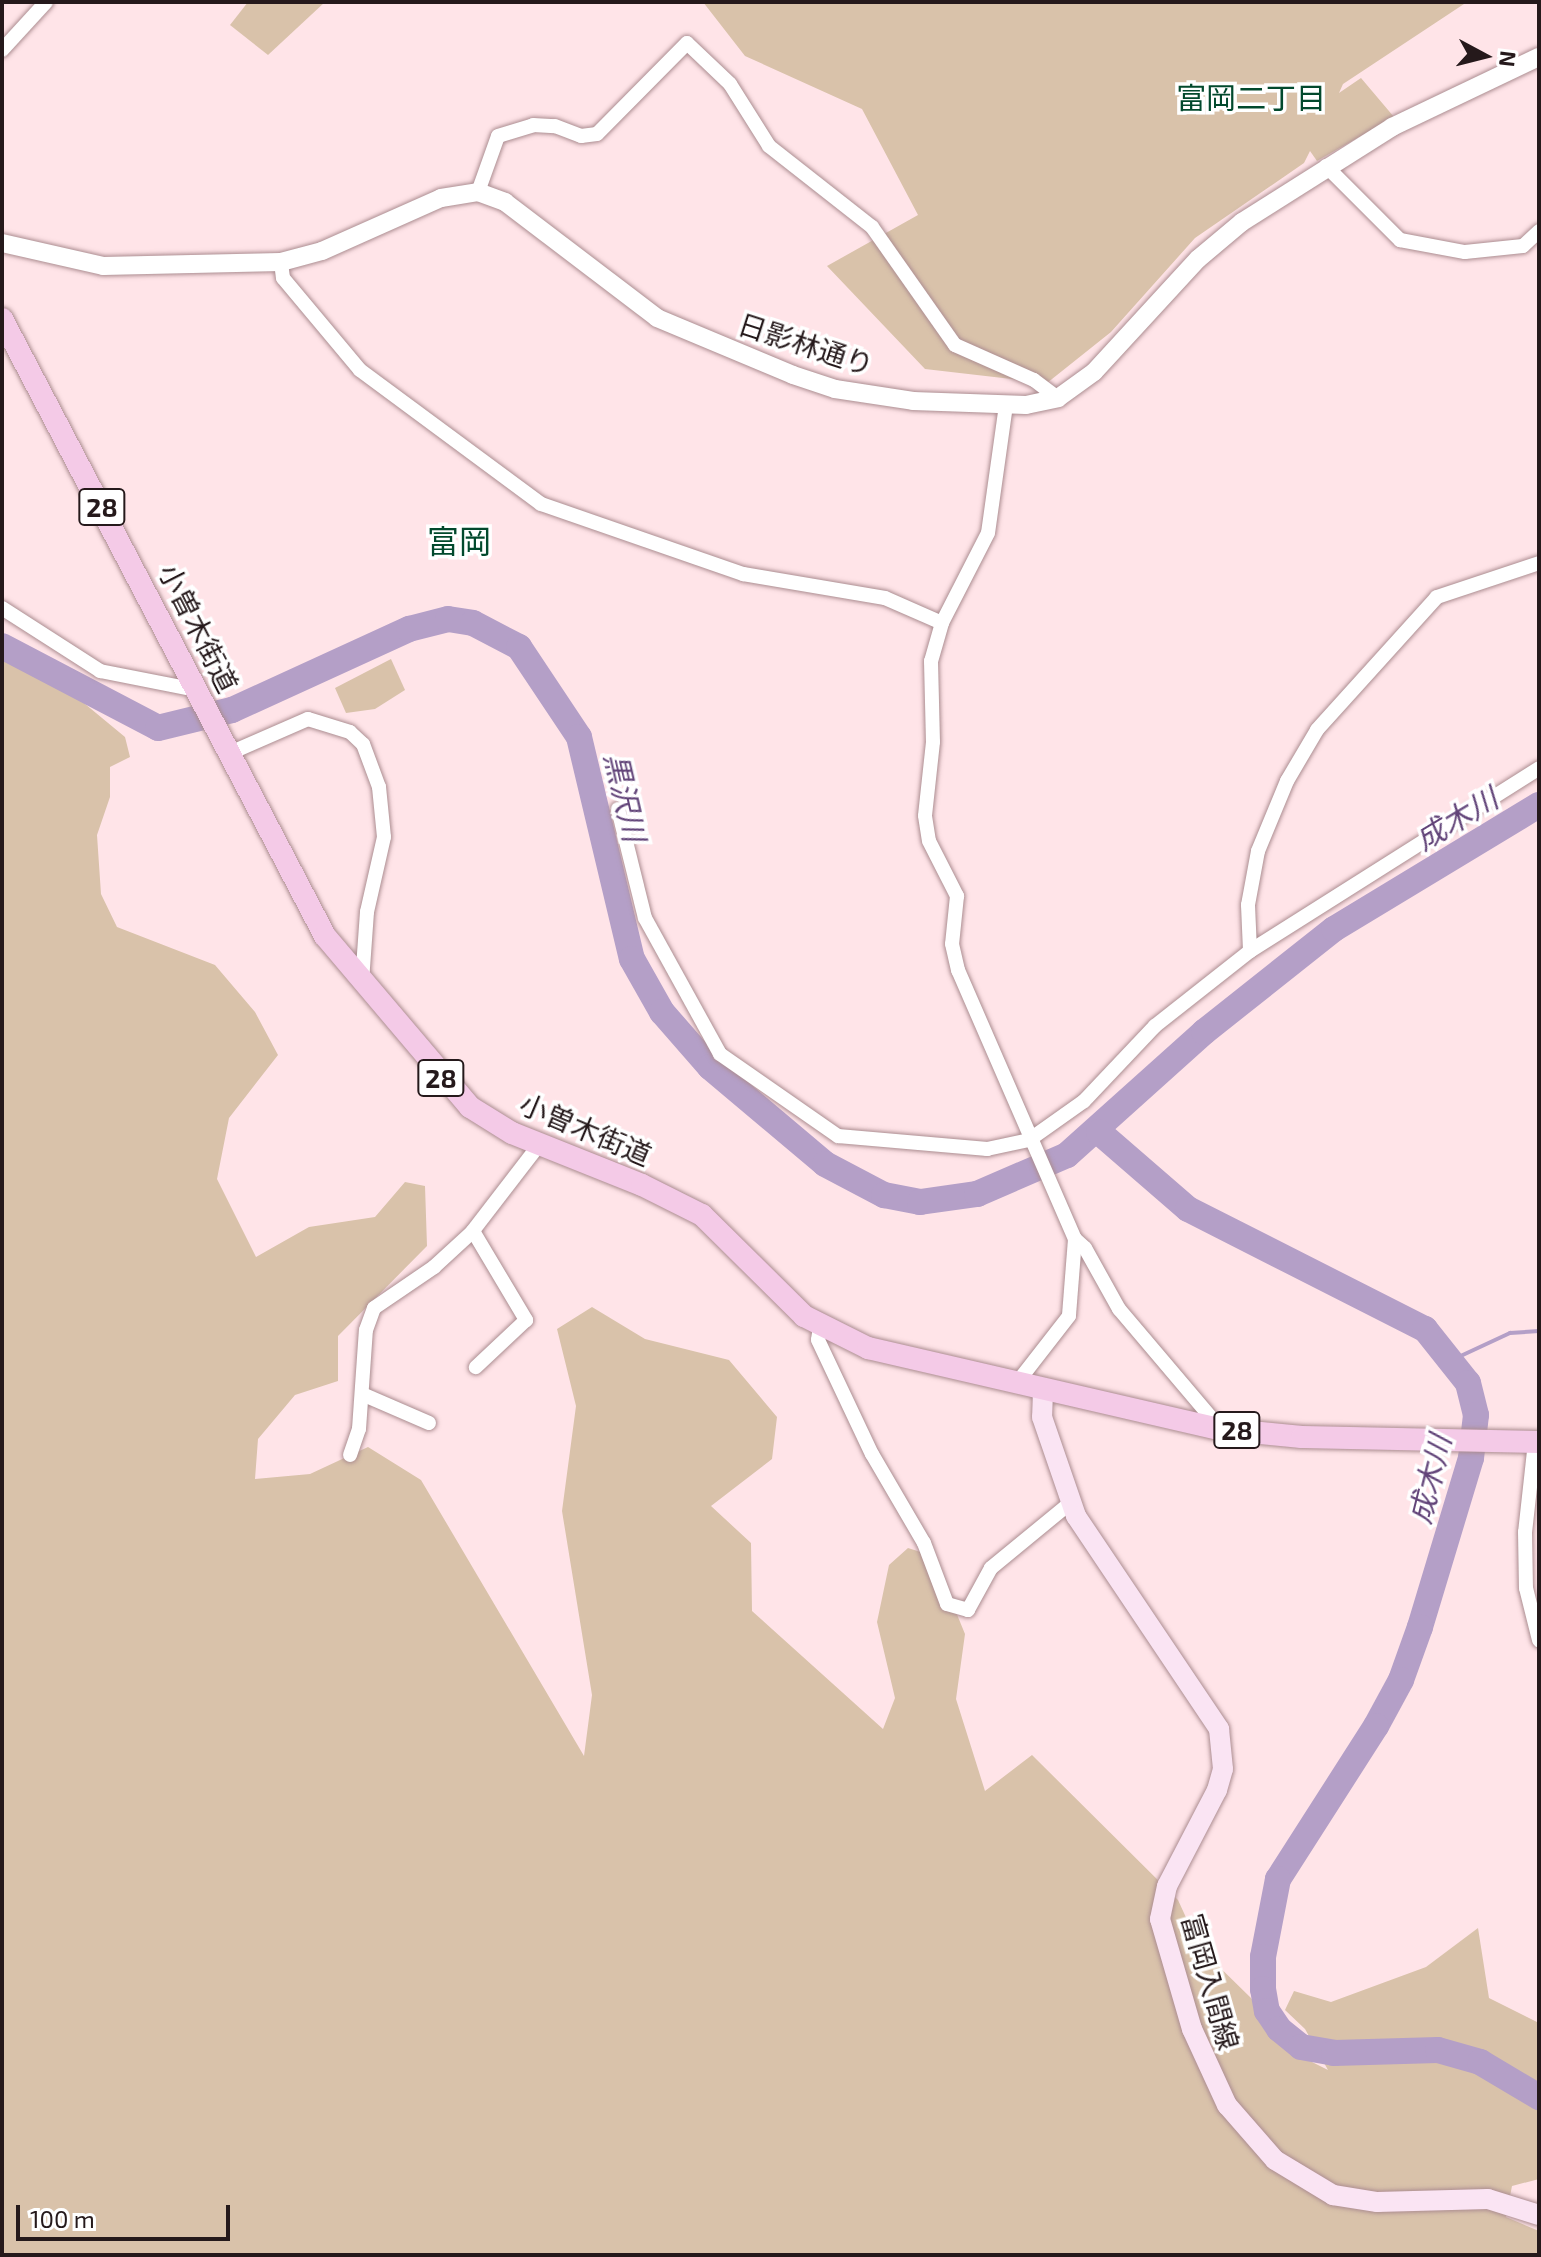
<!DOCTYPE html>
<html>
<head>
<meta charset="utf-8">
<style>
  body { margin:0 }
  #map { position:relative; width:1541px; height:2257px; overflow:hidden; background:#ffe4e8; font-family:"Exo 2","Noto Sans JP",sans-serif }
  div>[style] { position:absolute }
  .green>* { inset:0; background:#d9c2aa }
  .stream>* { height:4px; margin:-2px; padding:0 2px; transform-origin:2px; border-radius:2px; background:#b49fc7 }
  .river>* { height:26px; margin:-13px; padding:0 13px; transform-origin:13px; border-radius:13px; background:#b49fc7 }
  .roads { filter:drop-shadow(0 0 2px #ac8d91) drop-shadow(0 0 2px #ac8d91) }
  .minor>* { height:14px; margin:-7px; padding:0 7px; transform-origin:7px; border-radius:7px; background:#fff }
  .tertiary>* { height:18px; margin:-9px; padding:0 9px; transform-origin:9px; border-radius:9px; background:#fff }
  .secondary>* { height:20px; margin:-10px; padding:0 10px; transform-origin:10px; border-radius:10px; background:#fae4f3 }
  .primary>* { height:22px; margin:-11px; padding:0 11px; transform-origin:11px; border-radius:11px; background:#f4cae7 }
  span { translate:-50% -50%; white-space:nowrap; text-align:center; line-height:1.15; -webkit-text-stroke:7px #fff; paint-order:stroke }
  .shield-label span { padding:2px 6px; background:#fff; border:2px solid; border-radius:6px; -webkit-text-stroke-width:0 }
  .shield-label { font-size:26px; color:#25191b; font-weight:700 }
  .street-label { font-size:28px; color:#25191b }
  .neighbourhood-label { font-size:30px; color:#02492d }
  .water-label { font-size:30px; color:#624479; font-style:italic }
  .quarter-label { font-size:32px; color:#02492d }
  .frame { position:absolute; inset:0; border:4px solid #25191b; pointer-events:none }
  .north { position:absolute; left:1445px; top:16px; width:80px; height:80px; -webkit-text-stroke:6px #fff; paint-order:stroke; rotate:97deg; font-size:22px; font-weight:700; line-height:32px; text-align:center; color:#25191b }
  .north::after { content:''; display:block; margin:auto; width:28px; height:36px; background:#25191b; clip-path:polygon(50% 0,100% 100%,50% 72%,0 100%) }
  .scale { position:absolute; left:16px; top:2205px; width:214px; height:36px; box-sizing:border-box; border:4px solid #25191b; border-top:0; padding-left:10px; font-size:24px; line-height:28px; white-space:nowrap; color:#25191b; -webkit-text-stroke:6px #fff; paint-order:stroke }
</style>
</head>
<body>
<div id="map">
  <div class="green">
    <i style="clip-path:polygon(248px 2px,325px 2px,268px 55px,230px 25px)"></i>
    <i style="clip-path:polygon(703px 2px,1467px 2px,1343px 84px,1339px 93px,1361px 78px,1394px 117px,1317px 161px,1310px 151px,1304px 163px,1195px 238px,1111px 332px,1047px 383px,925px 369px,827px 266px,918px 215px,862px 109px,745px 56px)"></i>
    <i style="clip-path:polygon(2px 648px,73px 694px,125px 737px,130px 757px,110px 767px,110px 797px,97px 835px,101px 894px,117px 927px,215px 965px,255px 1012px,278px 1055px,229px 1118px,217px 1179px,256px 1257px,309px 1227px,375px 1217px,405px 1182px,425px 1186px,427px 1246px,338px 1336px,338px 1381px,295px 1395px,258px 1439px,255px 1479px,310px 1474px,368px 1447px,421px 1480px,584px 1756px,592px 1695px,562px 1511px,576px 1406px,557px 1329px,592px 1307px,645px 1339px,729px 1360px,777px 1417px,772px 1459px,711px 1506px,751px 1543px,752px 1611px,883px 1729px,895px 1698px,877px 1622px,889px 1565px,908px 1548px,933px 1556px,965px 1634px,956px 1699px,985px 1791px,1032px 1755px,1178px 1900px,1200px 1948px,1251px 1998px,1286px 2049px,1328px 2070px,1305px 2029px,1285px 2010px,1294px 1991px,1331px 2002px,1426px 1967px,1478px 1928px,1489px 1998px,1539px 2023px,1539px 2179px,1512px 2186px,1506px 2217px,1539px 2231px,1539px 2255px,2px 2255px)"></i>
    <i style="clip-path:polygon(391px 659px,405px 690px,375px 709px,346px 713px,335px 688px)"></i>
  </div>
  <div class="stream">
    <i style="left:1452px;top:1360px;width:64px;rotate:-25deg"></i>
    <i style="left:1510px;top:1333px;width:29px;rotate:-4deg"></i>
  </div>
  <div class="river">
    <i style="left:2px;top:646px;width:176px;rotate:27.7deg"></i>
    <i style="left:158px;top:728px;width:76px;rotate:-13.7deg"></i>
    <i style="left:232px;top:710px;width:195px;rotate:-24.6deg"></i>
    <i style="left:409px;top:629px;width:40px;rotate:-14.4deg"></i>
    <i style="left:448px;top:619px;width:25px;rotate:9deg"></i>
    <i style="left:473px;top:623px;width:52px;rotate:27.6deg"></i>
    <i style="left:519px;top:647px;width:108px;rotate:56.3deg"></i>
    <i style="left:579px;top:737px;width:228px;rotate:76.6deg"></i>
    <i style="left:632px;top:959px;width:61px;rotate:60.5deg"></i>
    <i style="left:662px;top:1012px;width:73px;rotate:48.9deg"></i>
    <i style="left:710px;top:1067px;width:150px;rotate:40.1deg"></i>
    <i style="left:825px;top:1164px;width:67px;rotate:27.7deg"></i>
    <i style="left:884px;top:1195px;width:37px;rotate:11deg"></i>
    <i style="left:920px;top:1202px;width:58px;rotate:-8deg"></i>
    <i style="left:977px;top:1194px;width:98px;rotate:-23.4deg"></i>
    <i style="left:1067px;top:1155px;width:184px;rotate:-41.9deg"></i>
    <i style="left:1204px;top:1032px;width:166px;rotate:-38.4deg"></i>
    <i style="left:1334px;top:929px;width:240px;rotate:-31.2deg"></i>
    <i style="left:1099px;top:1132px;width:118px;rotate:40.9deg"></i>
    <i style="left:1188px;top:1209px;width:266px;rotate:26.9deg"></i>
    <i style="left:1425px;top:1329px;width:69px;rotate:51.5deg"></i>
    <i style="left:1468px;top:1383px;width:33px;rotate:76deg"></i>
    <i style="left:1476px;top:1415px;width:43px;rotate:96.6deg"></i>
    <i style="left:1471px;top:1458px;width:177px;rotate:106.8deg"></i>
    <i style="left:1420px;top:1627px;width:56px;rotate:109.7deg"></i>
    <i style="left:1401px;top:1680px;width:52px;rotate:118.5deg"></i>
    <i style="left:1376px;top:1726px;width:182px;rotate:122.6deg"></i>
    <i style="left:1278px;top:1879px;width:79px;rotate:100.9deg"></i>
    <i style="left:1263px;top:1957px;width:32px;rotate:90deg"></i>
    <i style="left:1263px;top:1989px;width:22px;rotate:80deg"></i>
    <i style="left:1267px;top:2011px;width:22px;rotate:56deg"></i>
    <i style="left:1279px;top:2029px;width:28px;rotate:39deg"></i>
    <i style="left:1301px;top:2047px;width:34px;rotate:10deg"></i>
    <i style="left:1334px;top:2053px;width:104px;rotate:-1.7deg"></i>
    <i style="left:1438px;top:2050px;width:44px;rotate:15.9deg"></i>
    <i style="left:1480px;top:2062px;width:69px;rotate:30.7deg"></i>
  </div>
  <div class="roads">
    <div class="minor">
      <i style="left:2px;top:50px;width:65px;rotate:-47.5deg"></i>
      <i style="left:1326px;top:166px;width:105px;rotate:45deg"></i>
      <i style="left:1400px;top:240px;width:66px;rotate:10.5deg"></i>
      <i style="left:1465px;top:252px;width:58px;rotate:-5.9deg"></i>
      <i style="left:1523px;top:246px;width:22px;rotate:-43deg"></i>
      <i style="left:478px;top:192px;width:59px;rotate:-70.3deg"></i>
      <i style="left:498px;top:136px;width:37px;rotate:-17deg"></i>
      <i style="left:533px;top:125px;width:22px;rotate:3deg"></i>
      <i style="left:555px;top:126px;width:28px;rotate:21deg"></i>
      <i style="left:581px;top:136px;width:16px;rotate:-7deg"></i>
      <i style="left:597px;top:134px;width:128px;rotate:-45.3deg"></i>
      <i style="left:687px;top:43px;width:59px;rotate:43.6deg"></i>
      <i style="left:730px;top:84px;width:73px;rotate:57.8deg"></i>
      <i style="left:769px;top:146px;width:131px;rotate:38.2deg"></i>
      <i style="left:872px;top:227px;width:144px;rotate:54.9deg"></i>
      <i style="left:955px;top:345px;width:86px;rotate:23.9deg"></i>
      <i style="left:1034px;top:380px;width:30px;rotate:37deg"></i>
      <i style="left:281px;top:262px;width:16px;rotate:83deg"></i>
      <i style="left:283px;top:278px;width:120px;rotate:50.1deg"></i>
      <i style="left:360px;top:370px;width:225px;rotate:36.5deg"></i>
      <i style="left:541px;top:504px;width:214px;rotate:19.1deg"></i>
      <i style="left:743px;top:574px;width:144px;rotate:9.6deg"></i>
      <i style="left:885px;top:598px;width:62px;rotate:23.7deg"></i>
      <i style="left:1006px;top:405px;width:129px;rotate:98deg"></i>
      <i style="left:988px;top:533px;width:101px;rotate:117.1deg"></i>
      <i style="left:942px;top:623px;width:40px;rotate:106deg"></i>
      <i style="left:931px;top:661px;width:81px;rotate:88.6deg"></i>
      <i style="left:933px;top:742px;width:74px;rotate:96.2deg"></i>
      <i style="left:925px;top:816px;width:25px;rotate:81deg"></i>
      <i style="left:929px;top:841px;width:62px;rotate:63deg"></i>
      <i style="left:957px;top:896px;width:48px;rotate:95.9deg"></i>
      <i style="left:952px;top:944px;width:27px;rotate:77deg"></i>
      <i style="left:958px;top:970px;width:293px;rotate:66.5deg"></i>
      <i style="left:1075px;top:1239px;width:77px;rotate:94.5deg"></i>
      <i style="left:1069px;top:1316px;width:86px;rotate:127.9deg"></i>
      <i style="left:1539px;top:563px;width:108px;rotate:161.6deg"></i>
      <i style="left:1437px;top:597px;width:179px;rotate:132.1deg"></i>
      <i style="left:1317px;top:730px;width:59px;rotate:120.5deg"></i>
      <i style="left:1287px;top:781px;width:76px;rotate:112.5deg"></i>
      <i style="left:1258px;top:851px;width:55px;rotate:100.5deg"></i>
      <i style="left:1248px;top:905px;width:46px;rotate:87.5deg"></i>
      <i style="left:1250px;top:951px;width:342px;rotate:-32.3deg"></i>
      <i style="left:2px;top:608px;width:117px;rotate:32.7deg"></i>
      <i style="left:100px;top:671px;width:99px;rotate:11.1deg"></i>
      <i style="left:230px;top:753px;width:85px;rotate:-23.6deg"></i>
      <i style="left:308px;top:719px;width:44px;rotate:17.2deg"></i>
      <i style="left:350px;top:732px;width:18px;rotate:43deg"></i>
      <i style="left:363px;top:744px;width:46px;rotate:69.6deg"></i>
      <i style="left:379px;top:787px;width:50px;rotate:84.3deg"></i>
      <i style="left:384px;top:837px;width:77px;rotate:102.8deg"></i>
      <i style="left:367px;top:912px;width:70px;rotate:94.1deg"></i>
      <i style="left:618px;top:809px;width:112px;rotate:76.1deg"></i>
      <i style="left:645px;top:918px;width:155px;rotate:61.1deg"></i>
      <i style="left:720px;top:1054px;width:144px;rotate:34.8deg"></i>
      <i style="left:838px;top:1136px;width:150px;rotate:5deg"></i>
      <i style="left:987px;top:1149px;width:43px;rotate:-12.1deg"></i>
      <i style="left:1029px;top:1140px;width:67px;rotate:-35.3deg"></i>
      <i style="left:1084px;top:1101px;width:103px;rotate:-46.6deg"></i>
      <i style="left:1155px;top:1026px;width:121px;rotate:-38.3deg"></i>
      <i style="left:473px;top:1231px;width:104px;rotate:59.2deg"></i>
      <i style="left:526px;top:1320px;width:69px;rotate:136.8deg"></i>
      <i style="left:1075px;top:1239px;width:13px;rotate:42deg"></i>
      <i style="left:1085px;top:1248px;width:70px;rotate:60.9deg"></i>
      <i style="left:1119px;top:1309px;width:156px;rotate:49.7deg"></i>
      <i style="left:820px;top:1327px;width:13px;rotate:99deg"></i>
      <i style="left:818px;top:1340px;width:126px;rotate:64.7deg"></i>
      <i style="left:872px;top:1454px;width:103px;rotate:59.7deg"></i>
      <i style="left:924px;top:1543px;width:65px;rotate:69.3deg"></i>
      <i style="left:947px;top:1604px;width:22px;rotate:16deg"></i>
      <i style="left:968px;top:1610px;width:48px;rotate:-61.3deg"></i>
      <i style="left:991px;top:1568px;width:101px;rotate:-39.4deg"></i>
      <i style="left:362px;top:1394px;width:73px;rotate:23.4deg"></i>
      <i style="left:1535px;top:1442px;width:91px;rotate:96.3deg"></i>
      <i style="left:1525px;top:1532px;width:56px;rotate:89deg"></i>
      <i style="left:1526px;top:1588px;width:54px;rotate:76deg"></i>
      <i style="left:350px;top:1455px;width:28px;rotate:-71deg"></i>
      <i style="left:359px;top:1429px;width:99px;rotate:-86deg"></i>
      <i style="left:366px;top:1330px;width:23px;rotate:-70deg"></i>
      <i style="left:374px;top:1308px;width:73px;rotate:-34.3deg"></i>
      <i style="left:434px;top:1267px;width:52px;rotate:-42.6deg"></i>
      <i style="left:472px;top:1232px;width:110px;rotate:-52.4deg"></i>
    </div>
    <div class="tertiary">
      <i style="left:2px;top:243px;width:104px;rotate:12.8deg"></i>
      <i style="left:103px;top:266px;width:178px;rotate:-1.3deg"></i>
      <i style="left:281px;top:262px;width:42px;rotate:-15deg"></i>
      <i style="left:322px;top:251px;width:130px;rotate:-24deg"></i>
      <i style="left:441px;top:198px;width:37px;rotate:-9deg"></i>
      <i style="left:478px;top:192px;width:29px;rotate:20deg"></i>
      <i style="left:505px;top:202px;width:191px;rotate:37.3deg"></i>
      <i style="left:657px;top:318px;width:147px;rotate:22.7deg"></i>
      <i style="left:793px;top:375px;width:44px;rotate:18.4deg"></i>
      <i style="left:835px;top:389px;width:79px;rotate:8.7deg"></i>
      <i style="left:913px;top:401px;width:113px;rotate:2deg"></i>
      <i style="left:1026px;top:405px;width:33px;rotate:-12deg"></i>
      <i style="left:1058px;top:398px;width:44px;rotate:-35.8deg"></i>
      <i style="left:1094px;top:372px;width:154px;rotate:-47.4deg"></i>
      <i style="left:1198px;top:259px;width:57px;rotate:-40.1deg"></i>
      <i style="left:1242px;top:222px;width:178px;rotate:-32.3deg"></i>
      <i style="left:1392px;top:127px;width:163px;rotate:-25.5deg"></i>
    </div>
    <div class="secondary">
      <i style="left:1043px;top:1391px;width:26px;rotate:92deg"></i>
      <i style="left:1042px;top:1417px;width:105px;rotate:71deg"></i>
      <i style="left:1076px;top:1516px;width:257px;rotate:56.1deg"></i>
      <i style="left:1219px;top:1729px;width:40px;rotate:84.3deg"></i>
      <i style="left:1223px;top:1769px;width:22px;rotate:106deg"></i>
      <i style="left:1217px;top:1790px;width:108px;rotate:117.5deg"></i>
      <i style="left:1167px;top:1886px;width:34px;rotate:102deg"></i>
      <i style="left:1160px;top:1919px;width:115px;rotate:73.8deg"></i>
      <i style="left:1192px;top:2029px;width:84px;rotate:65.3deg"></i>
      <i style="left:1227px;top:2105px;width:73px;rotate:48.9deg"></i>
      <i style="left:1275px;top:2160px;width:68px;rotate:31.1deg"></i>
      <i style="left:1333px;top:2195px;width:45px;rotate:9deg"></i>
      <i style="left:1377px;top:2202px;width:111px;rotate:-1.5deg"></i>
      <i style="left:1488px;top:2199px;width:53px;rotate:17.4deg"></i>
    </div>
    <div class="primary">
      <i style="left:2px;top:319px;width:696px;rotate:62.37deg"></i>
      <i style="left:325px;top:936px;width:224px;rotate:49.7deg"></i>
      <i style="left:470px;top:1107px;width:49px;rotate:31.8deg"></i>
      <i style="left:512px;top:1133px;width:140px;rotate:21.8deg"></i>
      <i style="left:642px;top:1185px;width:67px;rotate:26.6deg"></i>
      <i style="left:702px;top:1215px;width:144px;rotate:44.7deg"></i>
      <i style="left:804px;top:1316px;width:72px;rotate:26.6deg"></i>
      <i style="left:868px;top:1348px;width:361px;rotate:13deg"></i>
      <i style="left:1220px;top:1429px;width:82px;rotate:5.6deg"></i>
      <i style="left:1302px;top:1437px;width:237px;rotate:1.2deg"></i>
    </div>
  </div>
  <div class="shield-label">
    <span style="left:102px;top:507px">28</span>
    <span style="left:441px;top:1078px">28</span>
    <span style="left:1237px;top:1430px">28</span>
  </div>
  <div class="street-label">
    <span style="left:806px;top:344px;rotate:18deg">日影林通り</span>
    <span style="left:199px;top:628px;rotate:63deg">小曽木街道</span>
    <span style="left:586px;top:1129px;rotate:23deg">小曽木街道</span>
    <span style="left:1211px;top:1982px;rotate:74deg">富岡入間線</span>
  </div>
  <div class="neighbourhood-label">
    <span style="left:1251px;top:97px">富岡二丁目</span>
  </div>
  <div class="water-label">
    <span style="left:626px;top:797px;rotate:77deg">黒沢川</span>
    <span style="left:1456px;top:818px;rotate:-31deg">成木川</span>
    <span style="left:1429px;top:1479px;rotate:-76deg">成木川</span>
  </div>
  <div class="quarter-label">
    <span style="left:459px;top:540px">富岡</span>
  </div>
  <div class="frame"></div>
  <div class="north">N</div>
  <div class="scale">100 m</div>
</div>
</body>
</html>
